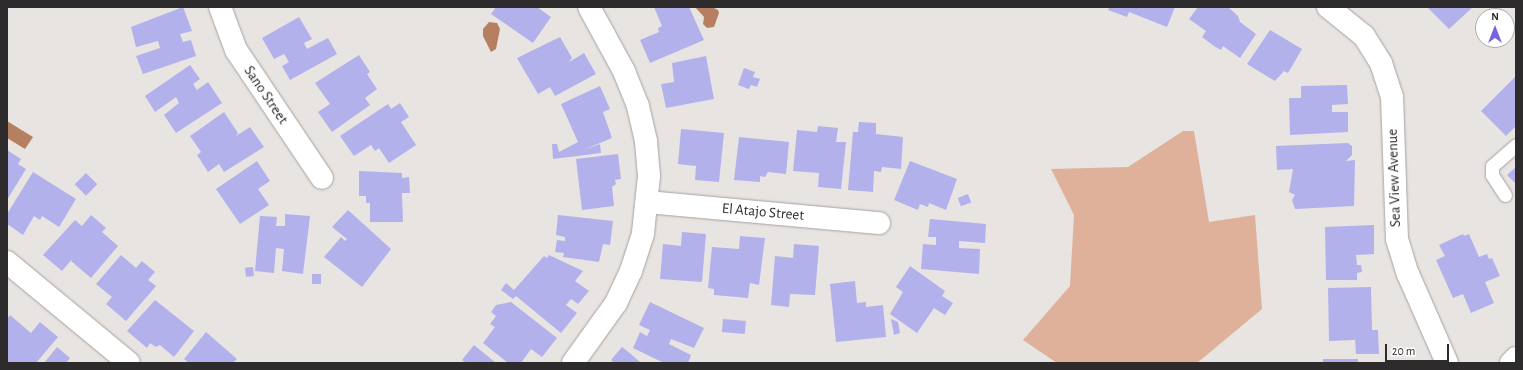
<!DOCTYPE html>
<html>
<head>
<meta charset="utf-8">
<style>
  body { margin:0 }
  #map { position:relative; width:1523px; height:370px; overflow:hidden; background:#e8e4e2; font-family:"Alegreya Sans",sans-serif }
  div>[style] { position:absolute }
  .green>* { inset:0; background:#dfb19a }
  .water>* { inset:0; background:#b77f61 }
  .building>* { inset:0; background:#b2b1eb; transform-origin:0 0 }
  .roads { filter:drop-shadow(0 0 1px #a6a2a0) drop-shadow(0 0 1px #a6a2a0) }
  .service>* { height:13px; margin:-6.5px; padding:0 6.5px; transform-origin:6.5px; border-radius:6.5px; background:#fff }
  .minor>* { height:22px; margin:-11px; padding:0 11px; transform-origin:11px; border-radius:11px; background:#fff }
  span { translate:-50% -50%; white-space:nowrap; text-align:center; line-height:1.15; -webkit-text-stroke:3.5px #fff; paint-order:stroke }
  .street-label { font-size:15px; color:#2d2b2b }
  .frame { position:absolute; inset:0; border:8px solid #2d2b2b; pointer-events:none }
  .north { position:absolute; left:1475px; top:8px; width:40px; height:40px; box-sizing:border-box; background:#fff; border:1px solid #abaaaa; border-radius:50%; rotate:0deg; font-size:11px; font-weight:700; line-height:16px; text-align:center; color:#2d2b2b }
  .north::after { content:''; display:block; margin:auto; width:14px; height:18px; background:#7565e0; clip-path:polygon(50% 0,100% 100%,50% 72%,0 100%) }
  .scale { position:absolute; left:1385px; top:344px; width:64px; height:18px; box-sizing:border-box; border:2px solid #2d2b2b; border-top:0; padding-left:5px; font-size:12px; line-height:14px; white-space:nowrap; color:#2d2b2b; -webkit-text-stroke:3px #fff; paint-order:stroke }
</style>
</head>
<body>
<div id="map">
  <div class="green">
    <i style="clip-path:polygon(1183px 131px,1194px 131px,1209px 222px,1255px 215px,1262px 309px,1197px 363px,1057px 363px,1023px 340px,1070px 286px,1074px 215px,1051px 169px,1128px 167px)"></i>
  </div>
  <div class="water">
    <i style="clip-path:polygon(712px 7px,718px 10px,719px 13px,714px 27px,707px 28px,703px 24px,704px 17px,695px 7px)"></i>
    <i style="clip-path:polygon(489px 22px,497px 23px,500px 29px,496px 49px,491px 52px,483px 36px,483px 29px)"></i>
    <i style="clip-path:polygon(7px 121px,33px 137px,25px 149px,7px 138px)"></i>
  </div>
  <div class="building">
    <i style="clip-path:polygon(183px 7px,192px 31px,180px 34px,183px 42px,191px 40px,196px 56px,143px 74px,136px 56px,160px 48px,158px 41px,136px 47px,131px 27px)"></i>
    <i style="clip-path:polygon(496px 7px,537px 7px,551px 17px,533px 43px,491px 14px)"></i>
    <i style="clip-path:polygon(654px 7px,689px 7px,704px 40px,650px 63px,640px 40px,659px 32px,658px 28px,662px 26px)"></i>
    <i style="clip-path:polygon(1110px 7px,1175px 7px,1167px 27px,1129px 12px,1127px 17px,1108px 10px)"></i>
    <i style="clip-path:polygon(1198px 7px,1228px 7px,1238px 16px,1240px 22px,1256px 34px,1240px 58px,1223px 46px,1221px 50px,1214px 46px,1202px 37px,1206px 31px,1189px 19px)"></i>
    <i style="clip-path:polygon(1427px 7px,1473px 7px,1449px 29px)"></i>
    <i style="clip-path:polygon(299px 17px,312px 39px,304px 43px,307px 49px,328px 38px,337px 54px,290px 80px,282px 66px,289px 62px,284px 54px,274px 59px,262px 38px)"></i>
    <i style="clip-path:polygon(1270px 30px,1302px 49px,1288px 73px,1284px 71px,1275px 81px,1247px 64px)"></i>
    <i style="clip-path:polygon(560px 37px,572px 58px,569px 62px,584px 53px,596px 74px,555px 96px,550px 87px,538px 94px,517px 58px)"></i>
    <i style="clip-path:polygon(359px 55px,370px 72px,367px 74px,377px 89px,365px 98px,370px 105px,332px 132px,318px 112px,330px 104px,315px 83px)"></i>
    <i style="clip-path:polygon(706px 56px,714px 99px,666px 108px,661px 84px,674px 82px,672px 63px)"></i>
    <i style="clip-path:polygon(190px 65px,200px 79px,193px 84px,197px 90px,208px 82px,222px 103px,176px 133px,164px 115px,179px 103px,176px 97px,155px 112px,145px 96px)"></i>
    <i style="clip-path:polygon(744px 68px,755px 72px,753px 77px,760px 79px,757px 87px,751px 85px,749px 89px,738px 85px)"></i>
    <i style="clip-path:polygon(1516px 76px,1516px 126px,1506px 136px,1481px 111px)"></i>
    <i style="clip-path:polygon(1347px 85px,1348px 104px,1332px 105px,1332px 112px,1348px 112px,1348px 132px,1290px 135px,1289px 98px,1301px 98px,1301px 86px)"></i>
    <i style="clip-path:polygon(600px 86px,610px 109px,603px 112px,612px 138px,583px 150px,600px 144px,601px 153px,553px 159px,552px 144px,557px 144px,559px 152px,578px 142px,561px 104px)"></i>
    <i style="clip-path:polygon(400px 103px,409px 117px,401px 122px,416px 145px,389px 163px,379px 148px,375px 151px,371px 145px,354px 156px,340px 136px,388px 104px,391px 109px)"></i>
    <i style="clip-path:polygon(224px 112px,238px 133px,236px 136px,250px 127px,264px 147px,224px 172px,219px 164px,208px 172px,197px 155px,201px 152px,190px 136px)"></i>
    <i style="clip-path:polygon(859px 122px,876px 123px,876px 134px,903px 137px,901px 169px,882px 167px,881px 172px,874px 171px,873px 192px,848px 190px,853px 132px,858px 132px)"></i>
    <i style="clip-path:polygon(818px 126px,838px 128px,836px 142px,846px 142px,841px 189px,818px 187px,819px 173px,793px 171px,797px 130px,817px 132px)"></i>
    <i style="clip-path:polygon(681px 129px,724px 133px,719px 182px,695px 180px,696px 166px,678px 164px)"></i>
    <i style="clip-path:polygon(739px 137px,789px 142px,786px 174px,768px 172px,765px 177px,760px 176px,760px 182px,734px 180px)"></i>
    <i style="clip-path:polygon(1348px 143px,1352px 146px,1352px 155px,1346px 161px,1355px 160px,1354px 206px,1295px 209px,1292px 200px,1295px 195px,1289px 192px,1293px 169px,1277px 170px,1276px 146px)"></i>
    <i style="clip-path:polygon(7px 150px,21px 159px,18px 164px,26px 169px,7px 200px)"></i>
    <i style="clip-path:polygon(618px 154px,621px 179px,615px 180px,616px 184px,612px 187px,614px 206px,582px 210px,576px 159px)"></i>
    <i style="clip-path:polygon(257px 161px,270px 181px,258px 189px,269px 205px,240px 224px,216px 189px)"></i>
    <i style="clip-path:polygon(910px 161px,957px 179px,946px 210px,929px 203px,928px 207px,920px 204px,918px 210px,894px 200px)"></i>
    <i style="clip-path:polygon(1516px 167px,1516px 184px,1507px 175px)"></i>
    <i style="clip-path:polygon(359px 171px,402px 173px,402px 178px,409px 177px,410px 193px,402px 193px,403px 222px,370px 222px,370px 203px,366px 203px,366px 196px,359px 196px)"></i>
    <i style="clip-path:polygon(33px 172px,76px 199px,59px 227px,42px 216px,40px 220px,34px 216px,23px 235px,7px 224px,7px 214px)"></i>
    <i style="left:86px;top:173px;width:16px;height:16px;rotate:45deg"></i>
    <i style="left:968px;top:194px;width:9px;height:11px;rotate:69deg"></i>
    <i style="clip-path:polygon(348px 210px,391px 249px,362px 287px,324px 257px,341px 237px,345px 241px,347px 239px,332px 227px)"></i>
    <i style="clip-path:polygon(285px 214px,310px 216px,303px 274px,282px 271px,284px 249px,276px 248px,274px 273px,255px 271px,260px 216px,277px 217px,276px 226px,285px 226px)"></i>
    <i style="clip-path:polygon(91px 215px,106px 228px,102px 232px,118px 246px,91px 278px,71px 261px,73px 258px,62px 271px,43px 255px,75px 220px,82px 226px)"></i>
    <i style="clip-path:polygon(558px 215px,613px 221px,610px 245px,603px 244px,599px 262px,563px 257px,564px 253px,555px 252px,557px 240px,565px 241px,565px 237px,556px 235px)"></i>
    <i style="clip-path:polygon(930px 219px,986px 224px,985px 243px,959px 241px,959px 248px,980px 249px,979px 274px,921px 269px,923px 244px,936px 245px,936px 237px,928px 237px)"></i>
    <i style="clip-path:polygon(1374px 225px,1374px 254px,1356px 255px,1357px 265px,1361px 265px,1362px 272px,1357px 273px,1357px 280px,1326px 280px,1325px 227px)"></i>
    <i style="clip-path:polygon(682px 232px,706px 234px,702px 282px,660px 279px,663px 244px,681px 246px)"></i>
    <i style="clip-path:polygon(1463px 234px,1464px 236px,1469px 234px,1479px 257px,1487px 254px,1489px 259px,1492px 258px,1500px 276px,1485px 282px,1494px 303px,1471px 313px,1463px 294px,1453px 298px,1436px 260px,1445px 256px,1439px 245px)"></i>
    <i style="clip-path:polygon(740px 236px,765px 238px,759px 285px,750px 283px,748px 298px,714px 295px,714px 289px,708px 288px,712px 247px,739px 249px)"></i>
    <i style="clip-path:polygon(794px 244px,819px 246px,815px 295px,790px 294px,789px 307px,771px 305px,775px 256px,793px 258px)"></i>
    <i style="clip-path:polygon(121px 255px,136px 268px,142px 261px,155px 272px,148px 280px,156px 286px,126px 321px,106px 304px,112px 297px,96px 284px)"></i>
    <i style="clip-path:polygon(549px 255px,583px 271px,575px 281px,589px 291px,578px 304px,571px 299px,566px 305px,577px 313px,561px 333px,516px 296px,513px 299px,501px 290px,506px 283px,514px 290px,544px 256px,547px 258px)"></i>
    <i style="clip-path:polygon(910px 266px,945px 291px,942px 296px,953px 303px,945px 315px,934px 308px,917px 333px,890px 314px,903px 292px,896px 287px)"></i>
    <i style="left:253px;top:267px;width:9px;height:8px;rotate:84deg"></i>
    <i style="left:312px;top:274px;width:9px;height:10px"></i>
    <i style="clip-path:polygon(855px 281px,857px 303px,866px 302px,866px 307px,883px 305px,886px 337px,836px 342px,830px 284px)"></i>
    <i style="clip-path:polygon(1371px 287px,1372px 330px,1378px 330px,1379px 354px,1356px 354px,1355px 340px,1329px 341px,1328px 288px)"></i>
    <i style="clip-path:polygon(155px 300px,194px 331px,174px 357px,160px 345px,156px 347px,150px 343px,147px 348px,127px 331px)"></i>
    <i style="clip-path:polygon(511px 302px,557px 338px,542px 357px,531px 349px,521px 363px,508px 363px,483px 343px,495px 327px,490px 324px,496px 316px,491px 312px,496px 305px)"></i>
    <i style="clip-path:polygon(650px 302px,704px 328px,694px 348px,671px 339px,669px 344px,691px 355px,688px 363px,664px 363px,633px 348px,640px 332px,647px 336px,650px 330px,639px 325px)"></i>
    <i style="clip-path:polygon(10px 315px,31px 333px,40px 322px,58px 337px,36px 363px,7px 363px,7px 319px)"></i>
    <i style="left:723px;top:319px;width:23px;height:13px;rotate:5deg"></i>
    <i style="clip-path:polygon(891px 319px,898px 322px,900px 333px,894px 335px)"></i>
    <i style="clip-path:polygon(206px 332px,237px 359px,233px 363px,189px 363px,184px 359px)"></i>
    <i style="clip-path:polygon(474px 345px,496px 363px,466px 363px,462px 360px)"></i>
    <i style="clip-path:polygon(57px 347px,70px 358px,66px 363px,44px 363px)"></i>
    <i style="clip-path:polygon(622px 347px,632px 355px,641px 363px,614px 363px,611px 360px)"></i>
    <i style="left:1323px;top:359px;width:35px;height:4px"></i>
  </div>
  <div class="roads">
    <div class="service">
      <i style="left:1505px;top:195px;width:24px;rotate:-123deg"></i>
      <i style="left:1492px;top:175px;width:9px;rotate:-90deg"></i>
      <i style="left:1492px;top:166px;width:32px;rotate:-41deg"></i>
    </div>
    <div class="minor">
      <i style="left:220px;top:7px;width:46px;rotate:69.6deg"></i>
      <i style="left:236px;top:50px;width:154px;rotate:56.1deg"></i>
      <i style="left:1328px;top:7px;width:46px;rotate:38.9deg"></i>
      <i style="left:1364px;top:36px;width:32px;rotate:58deg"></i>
      <i style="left:1381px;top:63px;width:35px;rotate:72deg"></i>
      <i style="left:1392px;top:96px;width:143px;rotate:88deg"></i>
      <i style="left:1397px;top:239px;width:37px;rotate:73deg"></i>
      <i style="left:1408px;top:274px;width:97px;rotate:66.3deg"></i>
      <i style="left:647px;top:202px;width:233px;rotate:5.2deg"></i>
      <i style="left:7px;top:262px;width:158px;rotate:39.6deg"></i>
      <i style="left:573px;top:363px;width:74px;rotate:-54.4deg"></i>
      <i style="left:616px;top:303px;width:35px;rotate:-65deg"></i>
      <i style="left:631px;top:271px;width:40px;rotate:-72deg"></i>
      <i style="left:643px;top:233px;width:57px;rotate:-84deg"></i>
      <i style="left:649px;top:176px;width:35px;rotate:-95deg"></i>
      <i style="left:646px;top:141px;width:36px;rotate:-103deg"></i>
      <i style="left:638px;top:106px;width:35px;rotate:-112deg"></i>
      <i style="left:625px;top:73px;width:75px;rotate:-118.6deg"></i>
      <i style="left:1511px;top:363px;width:7px;rotate:-45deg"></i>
    </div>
  </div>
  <div class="street-label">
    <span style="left:266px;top:95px;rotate:56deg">Sano Street</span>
    <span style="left:1394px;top:178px;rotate:-92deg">Sea View Avenue</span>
    <span style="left:763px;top:212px;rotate:5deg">El Atajo Street</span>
  </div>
  <div class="frame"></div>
  <div class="north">N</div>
  <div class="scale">20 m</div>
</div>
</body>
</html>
